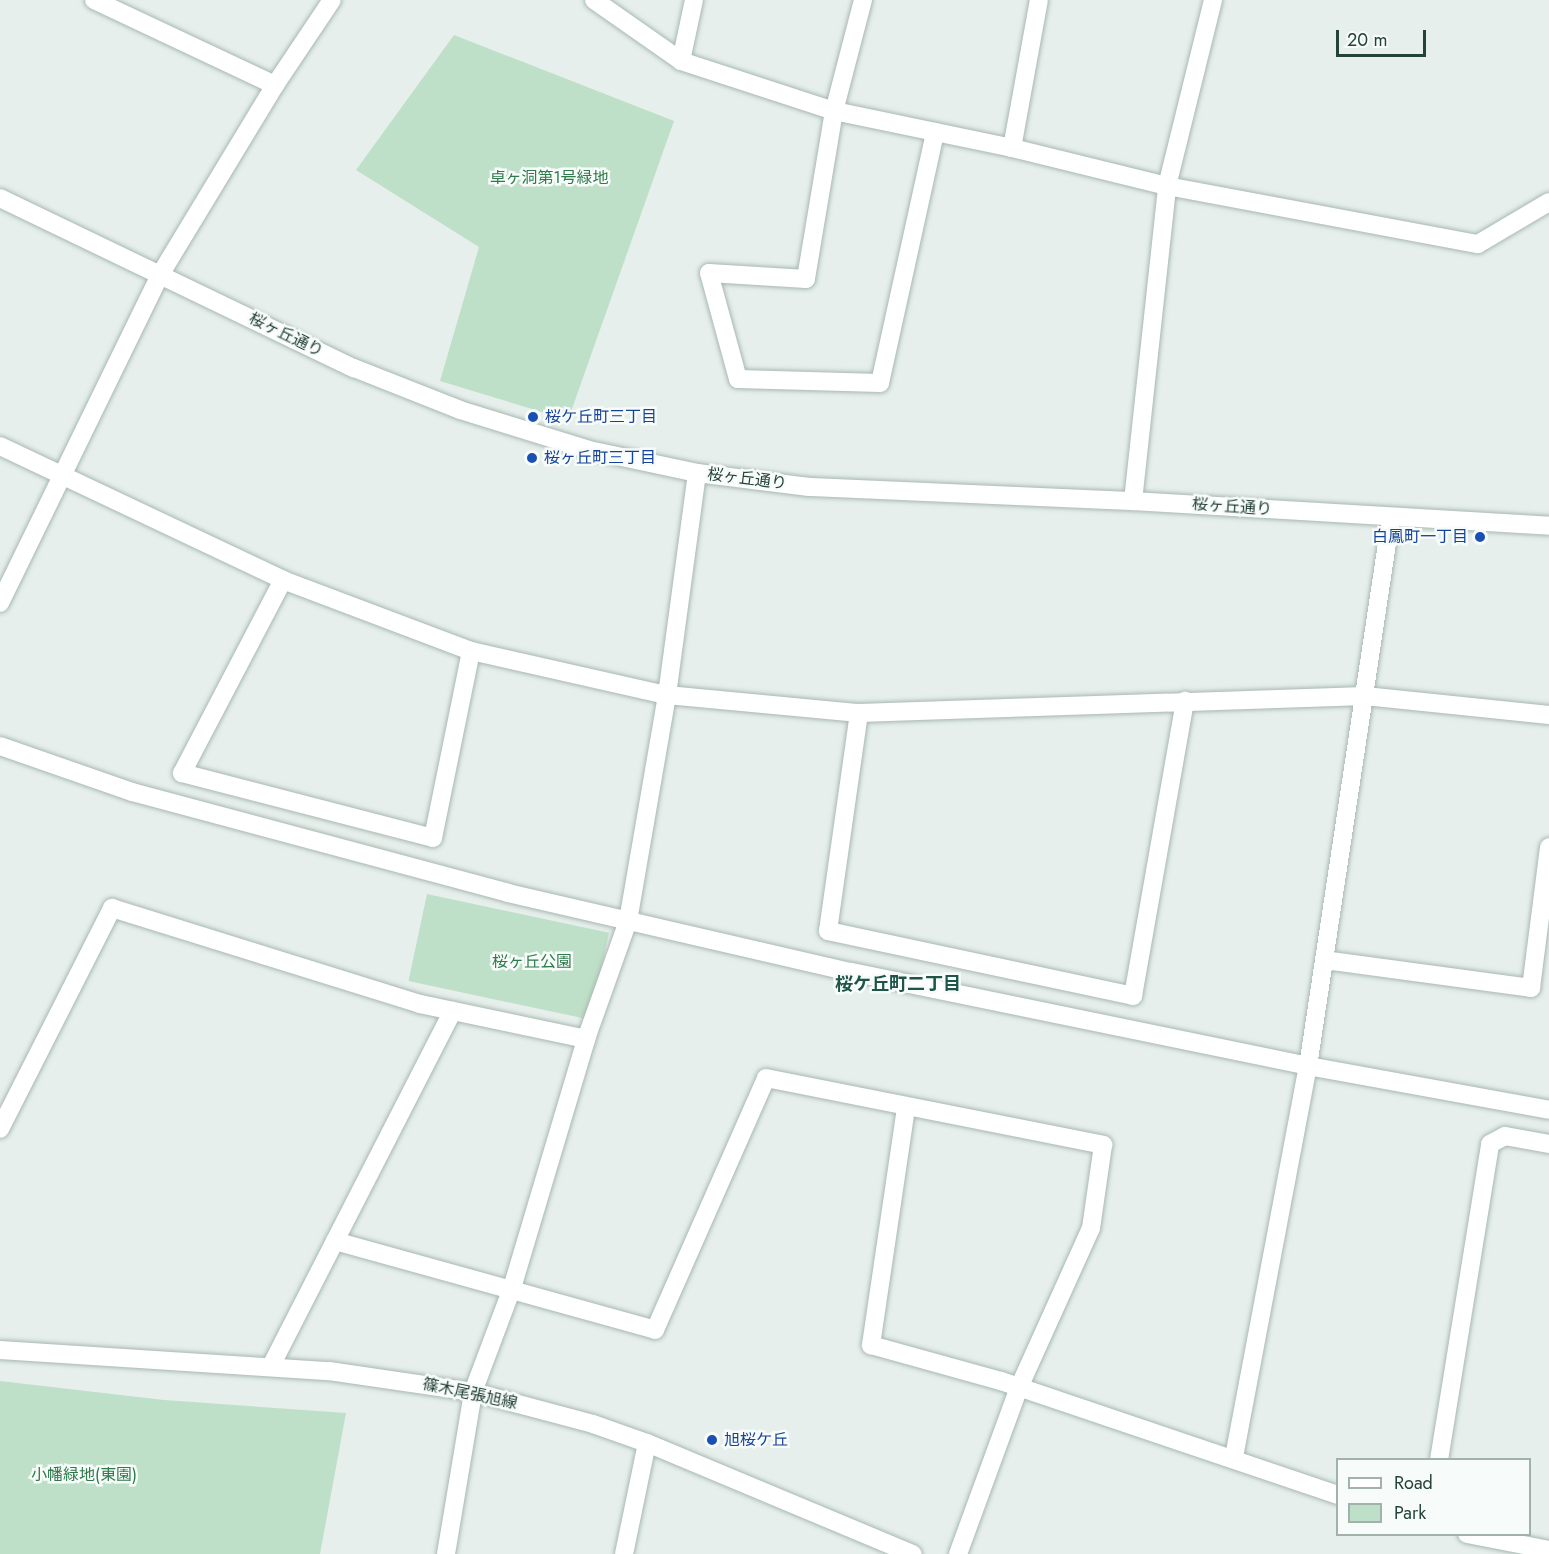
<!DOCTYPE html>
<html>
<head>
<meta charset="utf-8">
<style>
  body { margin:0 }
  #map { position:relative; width:1549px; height:1554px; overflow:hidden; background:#e6efeb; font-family:Jost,"Noto Sans JP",sans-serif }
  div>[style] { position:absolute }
  .green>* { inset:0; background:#bfe0c8; transform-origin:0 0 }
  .roads { filter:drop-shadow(0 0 2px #a8b8b2) drop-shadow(0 0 2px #a8b8b2) }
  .street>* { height:18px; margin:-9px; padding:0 9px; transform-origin:9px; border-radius:9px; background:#fff }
  .secondary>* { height:18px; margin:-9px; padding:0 9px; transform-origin:9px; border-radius:9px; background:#fff }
  .dots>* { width:16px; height:16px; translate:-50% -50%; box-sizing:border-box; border:3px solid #f7fbf9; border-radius:50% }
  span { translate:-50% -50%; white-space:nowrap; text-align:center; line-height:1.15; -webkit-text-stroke:5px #f7fbf9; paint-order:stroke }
  .park-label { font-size:16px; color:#2d7a4b }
  .street-label { font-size:16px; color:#24423a }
  .transit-label { font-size:16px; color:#164399 }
  .left { translate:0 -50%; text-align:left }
  .right { translate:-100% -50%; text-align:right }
  .neighbourhood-label { font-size:18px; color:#1f5548; font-weight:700 }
  .legend { position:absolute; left:1336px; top:1458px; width:195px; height:78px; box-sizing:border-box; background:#f7fbf9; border:2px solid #a3b1ad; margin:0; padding:8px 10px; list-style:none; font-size:18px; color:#24423a }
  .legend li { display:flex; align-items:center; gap:12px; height:30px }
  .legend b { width:30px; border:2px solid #a3b1ad }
  .scale { position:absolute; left:1336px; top:30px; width:90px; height:27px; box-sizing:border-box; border:3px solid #24423a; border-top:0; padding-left:8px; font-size:18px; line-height:21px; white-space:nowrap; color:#24423a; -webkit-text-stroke:4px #f7fbf9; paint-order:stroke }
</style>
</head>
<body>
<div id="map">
  <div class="green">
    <i style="clip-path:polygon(454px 35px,674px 121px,568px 420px,440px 381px,479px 247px,356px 170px)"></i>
    <i style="left:427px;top:894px;width:186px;height:89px;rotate:12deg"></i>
    <i style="clip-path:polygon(0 1381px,164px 1400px,346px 1413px,320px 1554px,0 1554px)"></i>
  </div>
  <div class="roads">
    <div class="street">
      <i style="left:94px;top:0;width:200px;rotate:25.2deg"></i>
      <i style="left:594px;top:0;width:106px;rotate:35deg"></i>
      <i style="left:681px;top:61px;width:161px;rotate:18.1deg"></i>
      <i style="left:834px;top:111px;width:182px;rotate:11.7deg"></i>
      <i style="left:1012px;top:148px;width:160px;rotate:13.8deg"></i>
      <i style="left:1167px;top:186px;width:316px;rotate:10.6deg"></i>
      <i style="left:1478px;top:244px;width:82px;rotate:-30.6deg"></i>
      <i style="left:863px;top:0;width:115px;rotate:104.6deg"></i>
      <i style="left:834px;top:111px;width:170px;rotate:99.5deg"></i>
      <i style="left:806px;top:279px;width:97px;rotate:-176.5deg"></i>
      <i style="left:709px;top:273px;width:110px;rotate:74.7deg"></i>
      <i style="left:738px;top:379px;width:142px;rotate:1.6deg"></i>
      <i style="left:880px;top:383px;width:257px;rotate:-77.6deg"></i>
      <i style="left:681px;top:61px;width:62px;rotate:-78deg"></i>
      <i style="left:1012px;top:148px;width:150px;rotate:-79.7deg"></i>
      <i style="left:0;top:446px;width:313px;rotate:25.3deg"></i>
      <i style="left:283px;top:580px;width:201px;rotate:20.7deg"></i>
      <i style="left:471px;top:651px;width:201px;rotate:12.7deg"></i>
      <i style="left:667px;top:695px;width:193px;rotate:5.4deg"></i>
      <i style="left:859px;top:713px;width:506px;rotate:-1.92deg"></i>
      <i style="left:1365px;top:696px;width:185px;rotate:5.9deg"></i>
      <i style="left:1133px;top:501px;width:317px;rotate:-83.8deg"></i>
      <i style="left:1167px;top:186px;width:192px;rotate:-76.1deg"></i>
      <i style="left:283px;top:580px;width:218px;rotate:117.6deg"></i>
      <i style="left:182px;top:773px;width:259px;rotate:14.5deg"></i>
      <i style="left:433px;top:838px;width:191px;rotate:-78.5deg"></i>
      <i style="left:859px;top:713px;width:220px;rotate:98.1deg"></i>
      <i style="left:828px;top:931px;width:312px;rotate:12deg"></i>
      <i style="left:1133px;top:996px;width:300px;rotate:-80deg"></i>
      <i style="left:0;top:746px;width:140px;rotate:19.2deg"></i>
      <i style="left:132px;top:792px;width:389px;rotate:15deg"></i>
      <i style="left:508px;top:893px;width:352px;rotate:13deg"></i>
      <i style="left:851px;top:972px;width:467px;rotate:11.6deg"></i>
      <i style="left:1308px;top:1066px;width:245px;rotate:10.3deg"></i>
      <i style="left:1325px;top:960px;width:208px;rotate:7.7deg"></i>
      <i style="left:1531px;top:988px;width:142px;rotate:-82.7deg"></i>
      <i style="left:906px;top:1108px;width:240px;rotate:98.4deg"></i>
      <i style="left:871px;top:1345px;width:135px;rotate:15.5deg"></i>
      <i style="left:1001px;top:1381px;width:356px;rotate:18.7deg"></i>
      <i style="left:0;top:1129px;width:248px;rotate:-63.1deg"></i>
      <i style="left:112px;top:908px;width:323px;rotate:17.3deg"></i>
      <i style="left:420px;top:1004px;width:170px;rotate:11.9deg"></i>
      <i style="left:335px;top:1241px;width:332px;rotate:15.5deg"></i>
      <i style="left:655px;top:1330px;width:275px;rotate:-66.2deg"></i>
      <i style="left:766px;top:1078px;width:344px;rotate:11.2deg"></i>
      <i style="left:1103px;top:1145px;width:84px;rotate:98.2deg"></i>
      <i style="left:1091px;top:1228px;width:178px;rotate:114.3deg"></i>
      <i style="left:1018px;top:1390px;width:175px;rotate:110.1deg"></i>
      <i style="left:271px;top:1366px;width:399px;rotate:-62.9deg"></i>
      <i style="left:1234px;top:1457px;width:398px;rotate:-79.3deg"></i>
      <i style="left:1308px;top:1066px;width:555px;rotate:-81.4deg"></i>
      <i style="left:1439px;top:1460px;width:320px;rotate:-80.8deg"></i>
      <i style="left:1490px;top:1144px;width:17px;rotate:-28deg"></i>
      <i style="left:1505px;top:1136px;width:45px;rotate:10.3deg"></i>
      <i style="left:1467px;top:1534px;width:84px;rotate:11deg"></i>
      <i style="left:446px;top:1554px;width:164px;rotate:-80.5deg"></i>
      <i style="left:473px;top:1392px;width:111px;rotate:-69.4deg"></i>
      <i style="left:512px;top:1288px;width:260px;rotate:-73.4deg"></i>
      <i style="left:586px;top:1039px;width:125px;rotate:-70.4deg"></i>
      <i style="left:628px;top:921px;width:229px;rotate:-80.2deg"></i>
      <i style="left:667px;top:695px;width:224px;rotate:-82.3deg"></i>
      <i style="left:624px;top:1554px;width:113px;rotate:-78.3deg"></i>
    </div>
    <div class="secondary">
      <i style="left:0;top:198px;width:393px;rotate:25.7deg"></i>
      <i style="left:354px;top:368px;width:114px;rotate:21.6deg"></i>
      <i style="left:460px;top:410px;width:135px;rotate:17.2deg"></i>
      <i style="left:589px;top:450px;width:110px;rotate:12deg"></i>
      <i style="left:697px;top:473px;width:113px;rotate:7.1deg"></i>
      <i style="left:809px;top:487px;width:324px;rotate:2.5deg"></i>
      <i style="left:1133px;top:501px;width:417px;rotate:3.4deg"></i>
      <i style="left:0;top:603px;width:365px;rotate:-64deg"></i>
      <i style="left:160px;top:275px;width:222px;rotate:-58.8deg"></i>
      <i style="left:275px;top:85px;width:102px;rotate:-56.2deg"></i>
      <i style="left:0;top:1350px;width:330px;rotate:3.7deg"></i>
      <i style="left:329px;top:1371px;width:146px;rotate:8.3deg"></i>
      <i style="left:473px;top:1392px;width:124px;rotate:14.9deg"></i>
      <i style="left:593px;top:1424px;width:57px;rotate:19.4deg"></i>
      <i style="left:647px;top:1443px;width:288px;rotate:22.7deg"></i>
    </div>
  </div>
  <div class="dots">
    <i style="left:533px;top:417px;background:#1a4fb4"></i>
    <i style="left:532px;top:458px;background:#1a4fb4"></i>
    <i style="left:1480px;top:537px;background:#1a4fb4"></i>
    <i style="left:712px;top:1440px;background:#1a4fb4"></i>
  </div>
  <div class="park-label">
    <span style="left:549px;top:178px">卓ヶ洞第1号緑地</span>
    <span style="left:532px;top:962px">桜ヶ丘公園</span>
    <span style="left:84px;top:1475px">小幡緑地(東園)</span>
  </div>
  <div class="street-label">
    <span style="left:286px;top:335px;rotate:26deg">桜ヶ丘通り</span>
    <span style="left:747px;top:479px;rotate:7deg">桜ヶ丘通り</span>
    <span style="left:1232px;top:507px;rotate:4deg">桜ヶ丘通り</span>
    <span style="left:470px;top:1394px;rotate:12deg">篠木尾張旭線</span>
  </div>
  <div class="transit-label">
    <span class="left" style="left:545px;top:417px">桜ケ丘町三丁目</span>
    <span class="left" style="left:544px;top:458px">桜ヶ丘町三丁目</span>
    <span class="right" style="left:1468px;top:537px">白鳳町一丁目</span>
    <span class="left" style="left:724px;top:1440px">旭桜ケ丘</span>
  </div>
  <div class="neighbourhood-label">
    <span style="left:898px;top:984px">桜ケ丘町二丁目</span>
  </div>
  <ul class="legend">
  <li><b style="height:8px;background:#fff"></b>Road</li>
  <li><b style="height:16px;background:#bfe0c8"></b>Park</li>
  </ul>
  <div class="scale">20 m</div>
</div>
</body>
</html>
